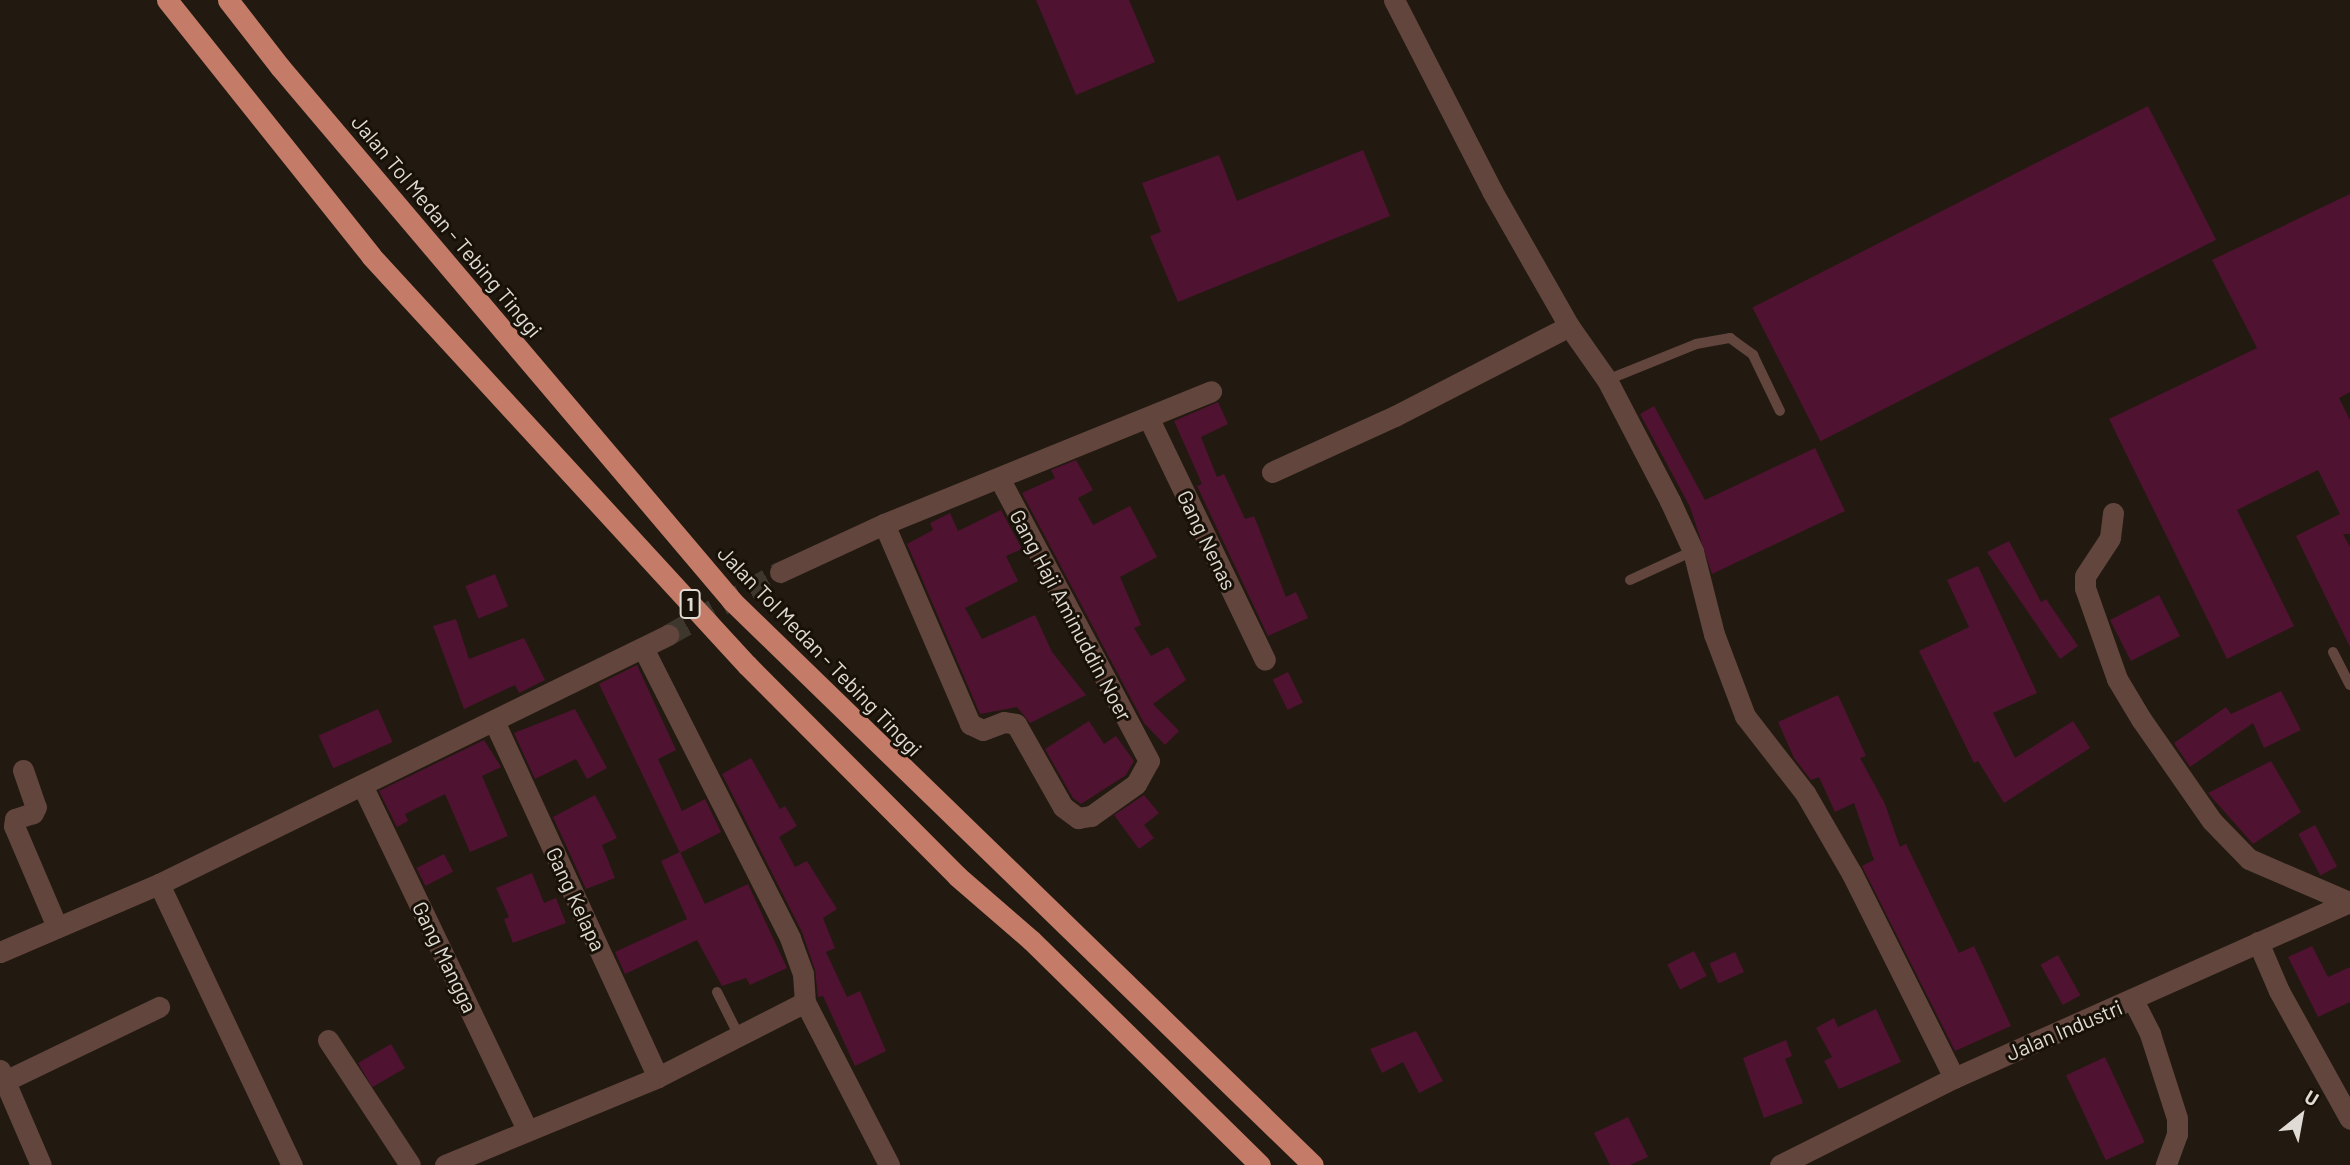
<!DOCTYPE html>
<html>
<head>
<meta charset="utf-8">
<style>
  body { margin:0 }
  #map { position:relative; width:2350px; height:1165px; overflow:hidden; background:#221a11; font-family:Barlow,sans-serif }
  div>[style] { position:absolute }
  .building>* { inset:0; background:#4f1230; transform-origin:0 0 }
  .minor-tunnel>* { height:21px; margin-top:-10.5px; transform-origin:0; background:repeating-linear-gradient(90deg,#3e372e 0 21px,transparent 0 31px) }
  .service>* { height:10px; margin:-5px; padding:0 5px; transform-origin:5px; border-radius:5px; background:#62453d }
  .minor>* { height:21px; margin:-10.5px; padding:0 10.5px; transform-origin:10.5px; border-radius:10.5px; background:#62453d }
  .tertiary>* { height:21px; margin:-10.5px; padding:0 10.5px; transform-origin:10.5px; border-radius:10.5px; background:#62453d }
  .motorway>* { height:21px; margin:-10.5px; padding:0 10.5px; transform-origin:10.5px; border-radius:10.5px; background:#c47b68 }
  span { translate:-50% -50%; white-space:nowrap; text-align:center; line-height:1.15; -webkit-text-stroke:6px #181108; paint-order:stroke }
  .shield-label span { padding:2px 5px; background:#181108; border:2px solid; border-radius:5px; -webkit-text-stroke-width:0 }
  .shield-label { font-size:19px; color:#e0dbd5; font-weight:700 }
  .street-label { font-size:21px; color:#e0dbd5 }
  .north { position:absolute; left:2266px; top:1081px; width:70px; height:70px; -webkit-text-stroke:5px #181108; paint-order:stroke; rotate:31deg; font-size:19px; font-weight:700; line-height:28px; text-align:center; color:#e0dbd5 }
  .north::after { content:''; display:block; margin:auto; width:24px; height:32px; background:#e0dbd5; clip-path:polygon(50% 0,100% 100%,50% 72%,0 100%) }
</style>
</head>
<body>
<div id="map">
  <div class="building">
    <i style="clip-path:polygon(1036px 0,1129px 0,1155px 62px,1076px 95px)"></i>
    <i style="left:2148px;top:106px;width:150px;height:444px;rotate:63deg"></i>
    <i style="clip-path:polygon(1363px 150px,1390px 216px,1178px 302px,1150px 236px,1161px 232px,1142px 183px,1219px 155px,1237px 201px)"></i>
    <i style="clip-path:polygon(2350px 194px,2350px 392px,2339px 398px,2350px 420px,2350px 534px,2343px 534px,2350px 547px,2350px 647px,2296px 536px,2340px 514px,2318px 470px,2237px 510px,2294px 626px,2227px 659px,2109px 419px,2257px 348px,2212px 260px)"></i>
    <i style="clip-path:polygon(1218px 402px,1228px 424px,1201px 437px,1217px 477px,1224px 474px,1245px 519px,1254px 516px,1286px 597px,1296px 592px,1308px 618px,1268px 636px,1197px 486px,1202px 484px,1174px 421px)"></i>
    <i style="clip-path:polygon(1654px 406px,1705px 500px,1815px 448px,1845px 511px,1712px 574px,1690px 507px,1640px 414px)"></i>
    <i style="clip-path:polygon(1076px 460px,1093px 490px,1078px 498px,1093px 525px,1130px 506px,1157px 557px,1120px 577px,1141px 625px,1134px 628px,1151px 656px,1168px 647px,1186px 680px,1153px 704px,1179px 731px,1165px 745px,1144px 723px,1022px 493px,1055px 478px,1051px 470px)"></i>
    <i style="clip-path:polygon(1001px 510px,1022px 549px,1006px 556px,1018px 581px,965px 608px,982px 639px,1035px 615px,1052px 652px,1086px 695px,1030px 723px,1017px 707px,980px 714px,907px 544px,933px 530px,930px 523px,950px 513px,958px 531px)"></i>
    <i style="clip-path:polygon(2009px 541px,2041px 602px,2046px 599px,2078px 646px,2060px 659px,1987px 552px)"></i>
    <i style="clip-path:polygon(1978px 566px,2037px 693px,1993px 713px,2015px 758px,2073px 721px,2090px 748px,2004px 803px,1978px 761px,1974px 763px,1919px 651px,1969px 627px,1947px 580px)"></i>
    <i style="left:495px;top:574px;width:35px;height:32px;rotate:68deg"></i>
    <i style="left:2159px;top:595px;width:46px;height:55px;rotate:63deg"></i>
    <i style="clip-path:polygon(456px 619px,469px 659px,524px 638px,545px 680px,519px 693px,515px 685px,464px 709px,433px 626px)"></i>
    <i style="clip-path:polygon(637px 665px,676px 750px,658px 759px,682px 811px,705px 799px,721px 832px,680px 853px,599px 684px)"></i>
    <i style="left:1288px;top:672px;width:34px;height:17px;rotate:64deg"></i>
    <i style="clip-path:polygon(2281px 691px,2301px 730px,2264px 748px,2253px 723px,2190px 767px,2174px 743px,2226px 707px,2231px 714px)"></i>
    <i style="clip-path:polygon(1838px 695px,1866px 756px,1860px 758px,1885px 804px,1900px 847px,1906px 844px,1959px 953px,1974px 946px,2011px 1026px,1955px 1051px,1862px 866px,1874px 860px,1854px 803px,1835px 812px,1819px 777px,1811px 780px,1794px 758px,1778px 722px)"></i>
    <i style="left:378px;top:709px;width:36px;height:65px;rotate:66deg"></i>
    <i style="clip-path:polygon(575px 709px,607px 768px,587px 779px,576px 759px,535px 779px,514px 733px)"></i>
    <i style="clip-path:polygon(1089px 721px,1104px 744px,1116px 736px,1134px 761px,1126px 775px,1081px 804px,1073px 798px,1045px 749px)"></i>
    <i style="clip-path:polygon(484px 740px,501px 767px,482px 776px,508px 836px,470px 852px,445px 794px,405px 814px,408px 821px,397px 827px,379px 791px)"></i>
    <i style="clip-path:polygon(751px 758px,780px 809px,785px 806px,797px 826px,779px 837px,795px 867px,807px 861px,837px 909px,823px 918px,835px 948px,826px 952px,847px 997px,860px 991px,886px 1051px,855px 1066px,823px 996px,818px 997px,815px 970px,802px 932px,722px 774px)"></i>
    <i style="clip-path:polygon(2271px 761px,2301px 812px,2253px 844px,2208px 793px)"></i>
    <i style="clip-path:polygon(595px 795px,617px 838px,602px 845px,615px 878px,586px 889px,553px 817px)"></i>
    <i style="clip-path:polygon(1144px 795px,1159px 813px,1144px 825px,1154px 838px,1139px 849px,1114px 815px)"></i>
    <i style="left:2315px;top:825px;width:47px;height:19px;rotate:62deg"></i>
    <i style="clip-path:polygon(680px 852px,705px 904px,748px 884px,787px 968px,750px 985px,746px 978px,722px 986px,697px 940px,625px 974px,615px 952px,687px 919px,661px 861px)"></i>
    <i style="left:444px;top:854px;width:20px;height:31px;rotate:63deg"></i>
    <i style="clip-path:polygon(532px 873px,544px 903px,556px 898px,566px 923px,513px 943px,504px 919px,509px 917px,496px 888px)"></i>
    <i style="clip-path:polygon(2312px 946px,2328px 977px,2350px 967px,2350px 1002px,2318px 1017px,2288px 957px)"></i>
    <i style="left:1694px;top:951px;width:28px;height:30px;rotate:63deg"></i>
    <i style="left:1735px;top:952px;width:22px;height:28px;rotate:66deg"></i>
    <i style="left:2058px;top:955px;width:46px;height:20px;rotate:61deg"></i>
    <i style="clip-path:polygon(1876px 1009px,1901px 1062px,1839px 1089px,1824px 1061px,1832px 1057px,1816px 1028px,1834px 1018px,1838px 1027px)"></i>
    <i style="clip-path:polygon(1416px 1031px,1443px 1081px,1419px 1093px,1403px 1062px,1382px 1073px,1370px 1049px)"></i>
    <i style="clip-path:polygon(1786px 1040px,1792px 1056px,1785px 1059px,1803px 1103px,1764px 1118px,1743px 1058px)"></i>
    <i style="left:391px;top:1044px;width:28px;height:38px;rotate:60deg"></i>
    <i style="left:2105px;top:1057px;width:94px;height:43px;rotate:65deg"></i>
    <i style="clip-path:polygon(1628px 1117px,1648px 1157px,1630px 1165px,1610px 1165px,1594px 1133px)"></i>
  </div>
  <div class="minor-tunnel">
    <i style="left:668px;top:635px;width:129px;rotate:-29.4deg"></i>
  </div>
  <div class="service">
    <i style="left:1607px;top:380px;width:96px;rotate:-22deg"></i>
    <i style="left:1696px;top:344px;width:35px;rotate:-10deg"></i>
    <i style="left:1730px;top:338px;width:29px;rotate:36deg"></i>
    <i style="left:1753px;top:355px;width:62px;rotate:64.3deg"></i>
    <i style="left:1630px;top:580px;width:69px;rotate:-24.7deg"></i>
    <i style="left:2333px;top:652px;width:37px;rotate:63deg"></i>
    <i style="left:717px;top:992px;width:49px;rotate:63.4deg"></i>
  </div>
  <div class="minor">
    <i style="left:1394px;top:0;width:215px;rotate:62.8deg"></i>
    <i style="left:1492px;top:191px;width:155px;rotate:60.3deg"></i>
    <i style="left:1569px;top:326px;width:66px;rotate:54.9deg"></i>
    <i style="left:1607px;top:380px;width:136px;rotate:62.5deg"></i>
    <i style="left:1670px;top:501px;width:55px;rotate:65.3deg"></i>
    <i style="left:1693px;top:551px;width:86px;rotate:75.8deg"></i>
    <i style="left:1714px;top:634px;width:88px;rotate:69.3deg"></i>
    <i style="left:1745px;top:716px;width:98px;rotate:52.1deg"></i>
    <i style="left:1805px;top:793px;width:94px;rotate:59.9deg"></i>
    <i style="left:1852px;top:874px;width:228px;rotate:63.4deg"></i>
    <i style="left:1149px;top:419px;width:267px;rotate:64.3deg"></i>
    <i style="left:1272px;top:472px;width:135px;rotate:-24.5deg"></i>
    <i style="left:1395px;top:416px;width:196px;rotate:-27.3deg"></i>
    <i style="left:2113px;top:513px;width:25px;rotate:97deg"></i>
    <i style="left:2110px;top:538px;width:45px;rotate:123.3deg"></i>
    <i style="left:2085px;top:576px;width:12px;rotate:90deg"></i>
    <i style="left:2085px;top:588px;width:96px;rotate:70.6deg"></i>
    <i style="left:2117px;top:679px;width:47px;rotate:59deg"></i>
    <i style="left:2141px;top:719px;width:124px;rotate:55.2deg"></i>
    <i style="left:2212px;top:821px;width:53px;rotate:45.8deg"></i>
    <i style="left:2249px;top:859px;width:109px;rotate:23.3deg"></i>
    <i style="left:884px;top:524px;width:218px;rotate:66.7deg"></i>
    <i style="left:970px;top:724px;width:14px;rotate:25deg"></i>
    <i style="left:983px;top:730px;width:22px;rotate:-21deg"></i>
    <i style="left:1004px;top:722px;width:12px;rotate:9deg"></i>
    <i style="left:1016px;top:724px;width:95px;rotate:60.5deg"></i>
    <i style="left:1063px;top:807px;width:19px;rotate:36deg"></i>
    <i style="left:1078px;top:818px;width:13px;rotate:-9deg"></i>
    <i style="left:1091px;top:816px;width:55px;rotate:-35.4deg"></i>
    <i style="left:1136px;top:784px;width:26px;rotate:-61deg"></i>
    <i style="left:1149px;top:761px;width:318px;rotate:-117.9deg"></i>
    <i style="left:780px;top:572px;width:115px;rotate:-24.8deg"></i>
    <i style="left:884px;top:524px;width:353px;rotate:-22.1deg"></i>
    <i style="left:643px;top:648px;width:325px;rotate:63.1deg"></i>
    <i style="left:790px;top:938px;width:38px;rotate:70deg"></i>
    <i style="left:803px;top:974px;width:28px;rotate:86deg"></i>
    <i style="left:805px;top:1002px;width:183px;rotate:62.7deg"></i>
    <i style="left:494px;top:721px;width:392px;rotate:65.3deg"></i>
    <i style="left:23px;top:770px;width:39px;rotate:71deg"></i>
    <i style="left:36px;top:807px;width:7px;rotate:117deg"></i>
    <i style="left:33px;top:813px;width:19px;rotate:162deg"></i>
    <i style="left:15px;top:819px;width:7px;rotate:98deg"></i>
    <i style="left:14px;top:826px;width:110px;rotate:66.9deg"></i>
    <i style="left:362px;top:785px;width:382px;rotate:64.4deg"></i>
    <i style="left:159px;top:884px;width:311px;rotate:64.7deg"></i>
    <i style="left:2258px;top:942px;width:53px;rotate:66.8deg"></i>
    <i style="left:2279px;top:991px;width:146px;rotate:61deg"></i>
    <i style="left:0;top:952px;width:173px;rotate:-23.2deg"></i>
    <i style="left:159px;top:884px;width:567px;rotate:-26.07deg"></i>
    <i style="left:2133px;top:1000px;width:38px;rotate:63deg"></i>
    <i style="left:2150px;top:1034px;width:88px;rotate:72.2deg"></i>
    <i style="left:2177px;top:1118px;width:16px;rotate:90deg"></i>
    <i style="left:2177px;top:1134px;width:33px;rotate:110deg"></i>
    <i style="left:328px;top:1040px;width:149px;rotate:56.7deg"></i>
    <i style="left:0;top:1070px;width:103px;rotate:66.7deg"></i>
    <i style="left:5px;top:1081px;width:171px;rotate:-25.7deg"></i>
    <i style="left:445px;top:1165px;width:230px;rotate:-22.4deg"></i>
    <i style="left:658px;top:1077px;width:165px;rotate:-27deg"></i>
  </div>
  <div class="tertiary">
    <i style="left:1780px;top:1165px;width:195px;rotate:-26.6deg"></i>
    <i style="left:1954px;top:1078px;width:433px;rotate:-24deg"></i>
  </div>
  <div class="motorway">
    <i style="left:167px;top:0;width:327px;rotate:51.4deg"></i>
    <i style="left:371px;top:256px;width:556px;rotate:47.41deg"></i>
    <i style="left:747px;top:665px;width:298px;rotate:45.1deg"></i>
    <i style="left:957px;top:876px;width:98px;rotate:40.9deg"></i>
    <i style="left:1031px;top:940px;width:321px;rotate:44.5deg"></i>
    <i style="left:228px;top:0;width:85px;rotate:52.2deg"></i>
    <i style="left:280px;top:67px;width:701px;rotate:49.74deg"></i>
    <i style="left:733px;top:602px;width:808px;rotate:44.15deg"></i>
  </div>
  <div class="shield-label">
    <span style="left:690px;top:604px">1</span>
  </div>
  <div class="street-label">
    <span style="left:447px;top:226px;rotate:50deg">Jalan Tol Medan - Tebing Tinggi</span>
    <span style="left:1207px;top:540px;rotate:64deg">Gang Nenas</span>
    <span style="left:1071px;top:615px;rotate:62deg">Gang Haji Aminuddin Noer</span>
    <span style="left:820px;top:651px;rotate:46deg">Jalan Tol Medan - Tebing Tinggi</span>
    <span style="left:576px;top:899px;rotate:65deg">Gang Kelapa</span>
    <span style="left:445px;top:957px;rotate:64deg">Gang Mangga</span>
    <span style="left:2064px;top:1030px;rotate:-23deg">Jalan Industri</span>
  </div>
  <div class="north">U</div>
</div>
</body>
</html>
